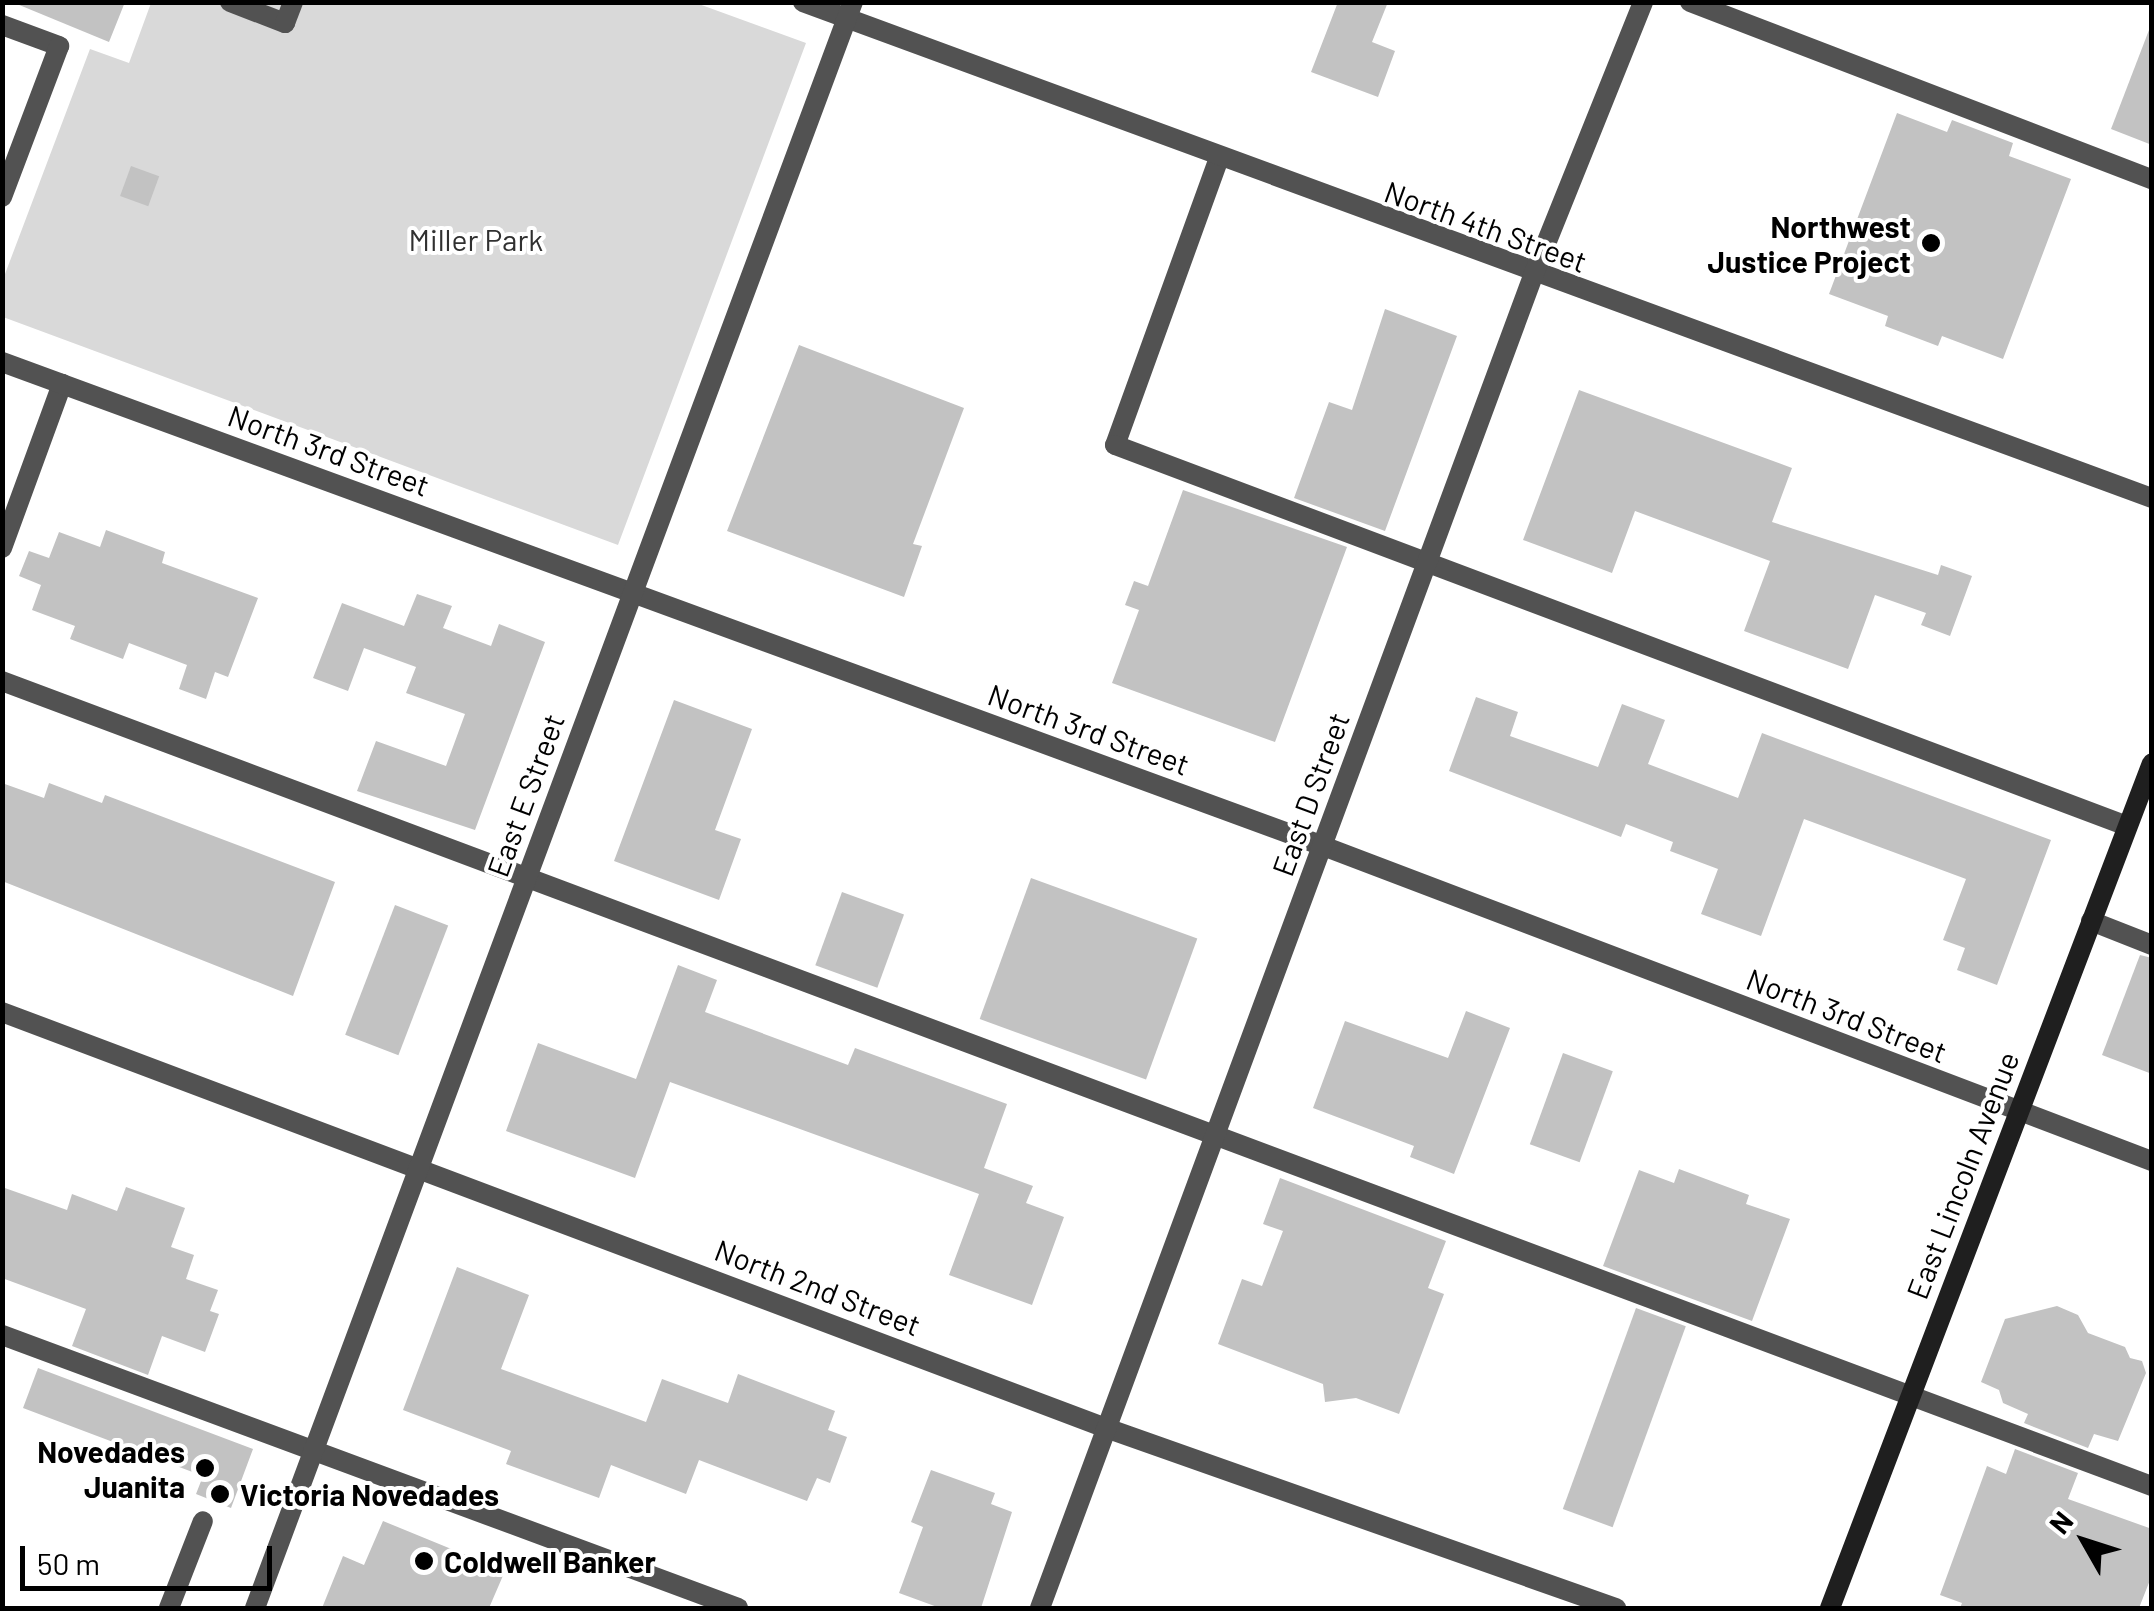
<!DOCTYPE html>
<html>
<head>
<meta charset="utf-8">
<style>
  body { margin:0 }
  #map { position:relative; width:2154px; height:1611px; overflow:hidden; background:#fff; font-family:Barlow,sans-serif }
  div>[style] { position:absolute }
  .green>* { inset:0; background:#d9d9d9 }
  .building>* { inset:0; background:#c2c2c2; transform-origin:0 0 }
  .lane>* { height:20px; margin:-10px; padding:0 10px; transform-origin:10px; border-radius:10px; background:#525252 }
  .street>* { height:20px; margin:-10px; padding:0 10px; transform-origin:10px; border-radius:10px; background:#525252 }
  .secondary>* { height:20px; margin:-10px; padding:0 10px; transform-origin:10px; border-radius:10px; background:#1f1f1f }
  .dots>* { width:28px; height:28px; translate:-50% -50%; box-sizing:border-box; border:5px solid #fff; border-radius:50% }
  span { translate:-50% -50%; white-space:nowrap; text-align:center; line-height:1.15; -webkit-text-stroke:8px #fff; paint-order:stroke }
  .street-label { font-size:30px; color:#000 }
  .poi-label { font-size:30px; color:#000; font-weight:700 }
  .right { translate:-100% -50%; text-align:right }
  .left { translate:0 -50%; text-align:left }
  .park-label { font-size:30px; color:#303030 }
  .frame { position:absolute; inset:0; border:5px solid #000; pointer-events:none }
  .north { position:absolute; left:2034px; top:1491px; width:100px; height:100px; -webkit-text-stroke:8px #fff; paint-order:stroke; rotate:309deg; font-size:28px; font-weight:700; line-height:40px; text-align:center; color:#000 }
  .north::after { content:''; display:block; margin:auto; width:35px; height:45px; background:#000; clip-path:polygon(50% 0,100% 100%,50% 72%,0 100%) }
  .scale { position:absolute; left:20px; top:1546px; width:252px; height:45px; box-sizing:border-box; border:5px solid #000; border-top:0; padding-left:12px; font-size:30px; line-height:35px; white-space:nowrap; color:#000; -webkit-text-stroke:8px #fff; paint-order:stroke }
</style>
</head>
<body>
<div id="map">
  <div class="green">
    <i style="clip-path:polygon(151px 3px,696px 3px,806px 43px,618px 545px,3px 317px,2px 282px,90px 49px,129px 63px)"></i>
  </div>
  <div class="building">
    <i style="clip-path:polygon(12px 2px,125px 2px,109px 42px)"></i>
    <i style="clip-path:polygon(1338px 2px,1388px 2px,1372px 42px,1395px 51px,1378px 97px,1311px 72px)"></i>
    <i style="clip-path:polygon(2149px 30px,2152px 30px,2152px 145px,2111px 129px)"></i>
    <i style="clip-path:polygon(1897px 113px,1947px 132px,1952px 120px,2013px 143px,2009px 156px,2071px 179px,2003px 359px,1942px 336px,1938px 346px,1885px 326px,1888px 316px,1829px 294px)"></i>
    <i style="left:131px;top:166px;width:30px;height:32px;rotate:20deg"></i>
    <i style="clip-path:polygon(1385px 309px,1457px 336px,1385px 531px,1294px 498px,1329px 402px,1352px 410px)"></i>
    <i style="clip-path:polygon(799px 345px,964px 408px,913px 544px,922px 546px,904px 597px,727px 531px)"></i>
    <i style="clip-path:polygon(1579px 390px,1792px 468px,1772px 522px,1938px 575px,1941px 565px,1972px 576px,1950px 636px,1921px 625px,1926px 613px,1875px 595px,1848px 669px,1744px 631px,1770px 561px,1635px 511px,1612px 573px,1523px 540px)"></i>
    <i style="clip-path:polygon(1183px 490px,1347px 547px,1275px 742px,1112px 683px,1139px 610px,1125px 605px,1134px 581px,1148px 586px)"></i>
    <i style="clip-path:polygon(106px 530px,165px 552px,162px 563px,258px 598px,228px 677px,215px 672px,206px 699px,179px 689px,187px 665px,129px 643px,123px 659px,70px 639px,75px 626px,32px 610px,41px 585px,19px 576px,29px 551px,49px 558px,59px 532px,100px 547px)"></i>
    <i style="clip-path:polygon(417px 594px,452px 606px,443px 628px,491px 646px,499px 624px,545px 642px,475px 830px,357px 791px,376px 741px,446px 766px,465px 714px,406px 693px,416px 667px,364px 648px,348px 691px,313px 678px,342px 603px,404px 626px)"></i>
    <i style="clip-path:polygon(1476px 697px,1518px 712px,1510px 736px,1598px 767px,1622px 704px,1665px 720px,1648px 764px,1738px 798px,1762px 733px,2051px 840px,1997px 985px,1957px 970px,1965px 948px,1943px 940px,1966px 879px,1804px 819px,1761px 936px,1701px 914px,1718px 869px,1670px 851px,1673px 842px,1626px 824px,1621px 837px,1449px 771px)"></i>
    <i style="clip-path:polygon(674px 700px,752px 729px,715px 830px,741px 839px,719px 900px,614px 861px)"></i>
    <i style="clip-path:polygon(2px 783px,44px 798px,49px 783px,102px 803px,105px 795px,335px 882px,293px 996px,2px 881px)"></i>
    <i style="left:1031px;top:878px;width:177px;height:150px;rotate:20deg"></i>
    <i style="left:842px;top:892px;width:66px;height:78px;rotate:20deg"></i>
    <i style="left:395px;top:905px;width:57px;height:139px;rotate:21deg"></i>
    <i style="clip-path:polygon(2140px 955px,2152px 958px,2152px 1074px,2102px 1055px)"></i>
    <i style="clip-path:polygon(678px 965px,717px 980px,705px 1012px,848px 1065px,855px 1048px,1007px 1104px,984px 1168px,1033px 1186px,1026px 1203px,1064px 1217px,1032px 1305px,949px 1275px,979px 1194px,670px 1082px,635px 1178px,506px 1131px,538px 1043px,636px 1079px)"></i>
    <i style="clip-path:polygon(1466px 1011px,1510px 1028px,1454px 1174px,1410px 1157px,1414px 1146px,1313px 1108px,1345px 1021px,1448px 1058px)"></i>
    <i style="left:1563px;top:1053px;width:53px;height:97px;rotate:20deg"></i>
    <i style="clip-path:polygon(1679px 1169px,1749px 1195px,1746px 1204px,1790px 1219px,1752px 1321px,1603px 1266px,1639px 1170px,1674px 1183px)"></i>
    <i style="clip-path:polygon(1280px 1178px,1446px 1241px,1428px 1288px,1444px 1294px,1399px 1414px,1356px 1398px,1325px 1402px,1323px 1384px,1218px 1344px,1242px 1279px,1262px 1286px,1283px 1231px,1263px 1224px)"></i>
    <i style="clip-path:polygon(2px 1187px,67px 1210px,72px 1194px,117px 1211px,126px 1187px,185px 1208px,171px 1247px,194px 1255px,186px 1279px,218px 1290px,210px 1311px,219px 1314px,205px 1352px,162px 1336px,148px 1375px,72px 1346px,86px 1309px,2px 1278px)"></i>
    <i style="clip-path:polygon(457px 1267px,529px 1295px,501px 1369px,646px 1422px,662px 1379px,728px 1403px,738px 1374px,835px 1411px,828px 1430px,847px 1437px,830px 1483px,817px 1478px,807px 1501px,699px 1460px,686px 1494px,611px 1465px,599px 1498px,506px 1464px,511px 1451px,403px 1410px)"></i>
    <i style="clip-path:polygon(2057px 1306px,2078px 1315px,2088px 1333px,2125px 1347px,2130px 1358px,2142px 1361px,2146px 1373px,2118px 1441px,2094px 1434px,2088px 1448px,2024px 1423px,2028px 1414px,2003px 1403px,1999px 1390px,1981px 1382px,2005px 1319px)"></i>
    <i style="left:1636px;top:1308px;width:53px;height:214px;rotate:20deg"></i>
    <i style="clip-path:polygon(38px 1368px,253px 1449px,231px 1508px,196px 1494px,203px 1476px,23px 1408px)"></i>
    <i style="clip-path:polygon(2015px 1449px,2078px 1473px,2068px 1499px,2152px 1529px,2152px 1575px,2139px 1608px,1960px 1608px,1962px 1603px,1940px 1595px,1987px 1466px,2006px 1474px)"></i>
    <i style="clip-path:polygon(931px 1470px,995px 1493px,991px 1504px,1012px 1512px,981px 1608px,940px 1608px,899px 1593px,923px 1527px,911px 1522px)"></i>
    <i style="clip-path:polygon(383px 1521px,505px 1571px,489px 1608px,322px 1608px,343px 1556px,364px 1565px)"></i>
  </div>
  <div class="lane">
    <i style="left:230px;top:2px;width:59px;rotate:20.9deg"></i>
    <i style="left:285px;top:23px;width:22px;rotate:-69deg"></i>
    <i style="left:1690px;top:2px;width:495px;rotate:21deg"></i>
    <i style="left:2px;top:25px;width:61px;rotate:20.2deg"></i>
    <i style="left:1219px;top:158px;width:305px;rotate:109.9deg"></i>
    <i style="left:1115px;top:445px;width:1081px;rotate:20.63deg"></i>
    <i style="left:2px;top:548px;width:175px;rotate:-69.9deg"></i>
    <i style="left:2px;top:681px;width:2296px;rotate:20.53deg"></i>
    <i style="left:2091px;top:921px;width:66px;rotate:21.5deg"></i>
    <i style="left:2px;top:1335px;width:785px;rotate:20.35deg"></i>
    <i style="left:169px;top:1608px;width:93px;rotate:-68.7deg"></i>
  </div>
  <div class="street">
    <i style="left:803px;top:2px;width:1437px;rotate:20.19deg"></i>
    <i style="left:2px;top:197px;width:161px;rotate:-69.3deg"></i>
    <i style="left:2px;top:362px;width:1407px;rotate:20.12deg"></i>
    <i style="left:1323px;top:846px;width:887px;rotate:20.81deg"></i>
    <i style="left:2px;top:1012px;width:1180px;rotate:20.65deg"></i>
    <i style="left:1106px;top:1428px;width:541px;rotate:19.44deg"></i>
    <i style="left:255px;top:1608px;width:1714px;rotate:-69.58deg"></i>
    <i style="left:1040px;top:1608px;width:1420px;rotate:-69.69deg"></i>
    <i style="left:1533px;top:276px;width:295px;rotate:-68.1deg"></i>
  </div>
  <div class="secondary">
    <i style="left:1830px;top:1608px;width:904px;rotate:-69.14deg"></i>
  </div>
  <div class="dots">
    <i style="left:1931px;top:243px;background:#000"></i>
    <i style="left:205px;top:1468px;background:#000"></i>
    <i style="left:220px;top:1494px;background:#000"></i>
    <i style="left:424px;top:1561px;background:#000"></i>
  </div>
  <div class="street-label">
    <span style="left:1486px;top:226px;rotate:20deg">North 4th Street</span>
    <span style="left:329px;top:450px;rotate:20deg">North 3rd Street</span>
    <span style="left:1089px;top:729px;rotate:20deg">North 3rd Street</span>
    <span style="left:1310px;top:794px;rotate:-70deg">East D Street</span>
    <span style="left:525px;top:795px;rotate:-70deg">East E Street</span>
    <span style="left:1847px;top:1015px;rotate:21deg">North 3rd Street</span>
    <span style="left:1962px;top:1175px;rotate:-69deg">East Lincoln Avenue</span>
    <span style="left:818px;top:1287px;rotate:21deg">North 2nd Street</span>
  </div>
  <div class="poi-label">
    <span class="right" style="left:1911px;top:243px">Northwest<br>Justice Project</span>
    <span class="right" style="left:185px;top:1468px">Novedades<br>Juanita</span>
    <span class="left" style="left:240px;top:1494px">Victoria Novedades</span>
    <span class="left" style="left:444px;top:1561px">Coldwell Banker</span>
  </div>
  <div class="park-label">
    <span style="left:476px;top:239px">Miller Park</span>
  </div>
  <div class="frame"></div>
  <div class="north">N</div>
  <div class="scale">50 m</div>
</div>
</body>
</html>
